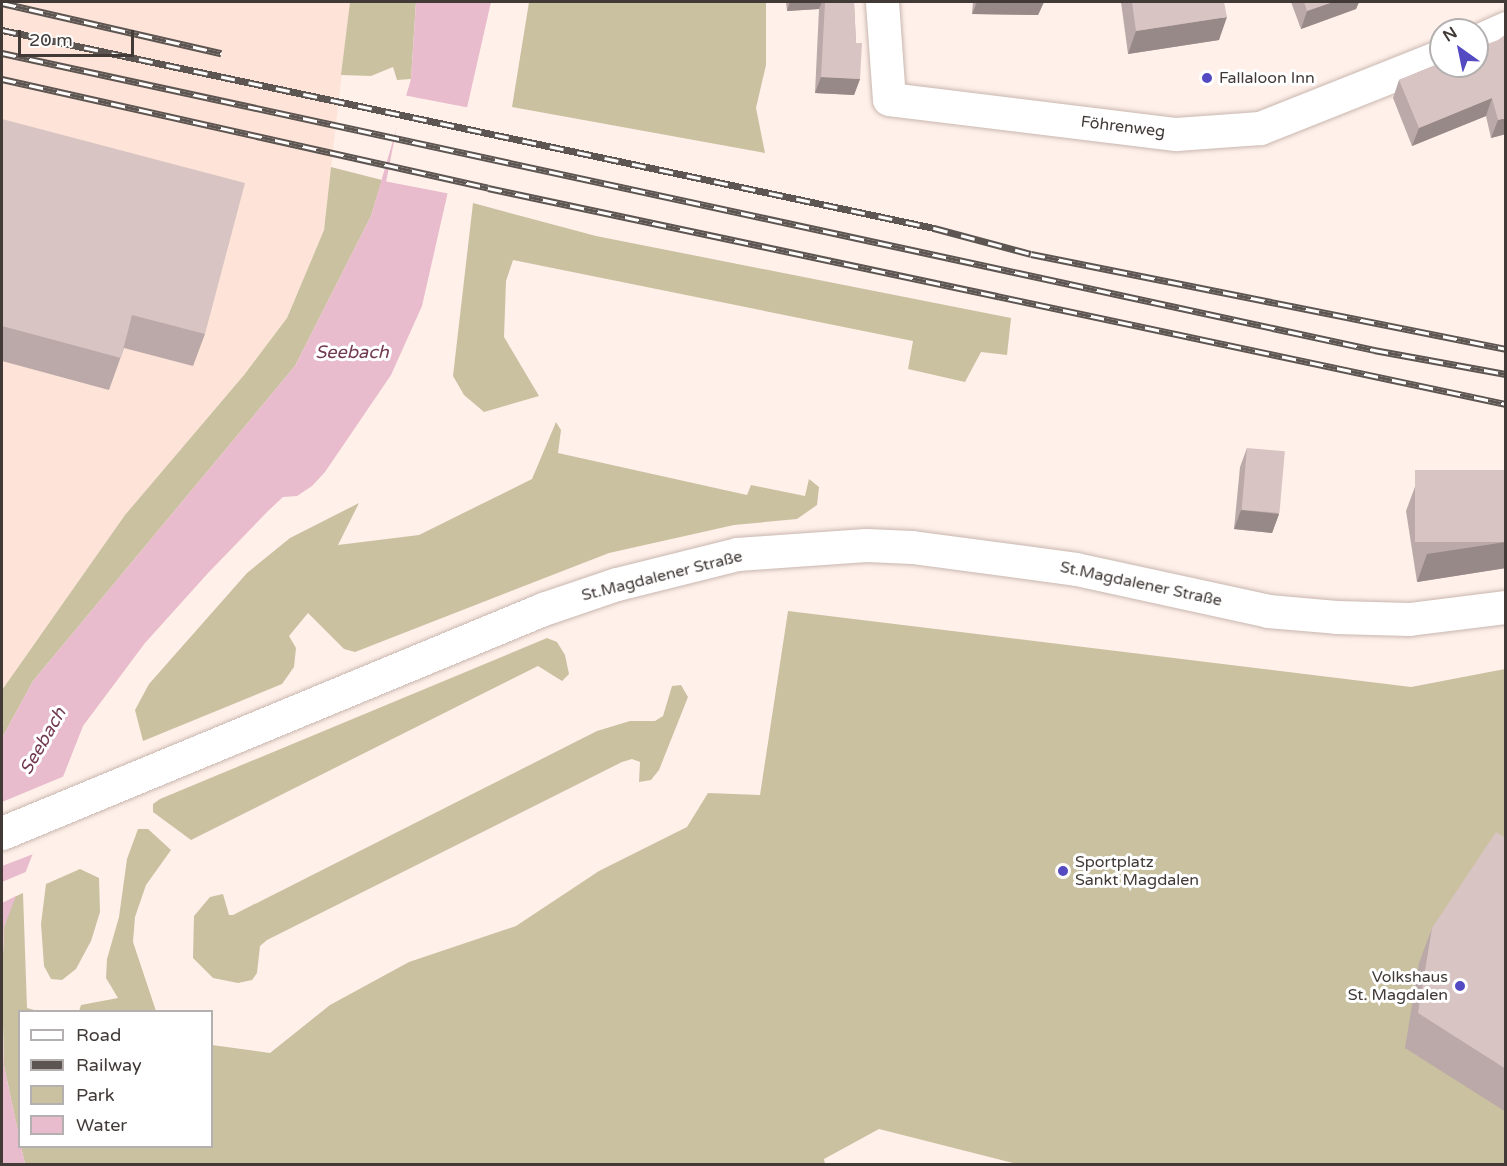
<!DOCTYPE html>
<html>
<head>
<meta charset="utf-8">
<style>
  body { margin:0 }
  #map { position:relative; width:1507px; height:1166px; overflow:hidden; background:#fff0ea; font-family:"Varela Round",sans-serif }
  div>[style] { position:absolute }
  .built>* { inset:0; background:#fee4d8 }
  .green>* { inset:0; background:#cac1a1 }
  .water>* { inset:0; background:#e8bccc }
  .pier>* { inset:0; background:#fff0ea; transform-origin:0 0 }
  .roads { filter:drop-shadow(0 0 2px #c8b7af) drop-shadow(0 0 2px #c8b7af) }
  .minor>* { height:33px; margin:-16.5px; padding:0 16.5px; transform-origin:16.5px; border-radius:16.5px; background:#fff }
  .tertiary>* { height:33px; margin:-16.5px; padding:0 16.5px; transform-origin:16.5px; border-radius:16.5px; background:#fff }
  .rail>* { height:7px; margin-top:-3.5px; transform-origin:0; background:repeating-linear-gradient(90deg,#fff 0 14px,#5d5551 0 28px); box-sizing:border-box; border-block:2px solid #5d5551 }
  .wall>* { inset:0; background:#baa9a8 }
  .shaded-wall>* { inset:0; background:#978988 }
  .building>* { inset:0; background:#d8c4c3; transform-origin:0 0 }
  .dots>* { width:16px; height:16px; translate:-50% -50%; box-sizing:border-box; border:3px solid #fff; border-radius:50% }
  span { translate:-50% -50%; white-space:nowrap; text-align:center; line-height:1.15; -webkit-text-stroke:6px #fff; paint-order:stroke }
  .poi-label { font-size:16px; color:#413a37 }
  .left { translate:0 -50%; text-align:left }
  .right { translate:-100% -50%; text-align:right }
  .street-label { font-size:16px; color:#413a37 }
  .water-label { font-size:18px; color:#723a51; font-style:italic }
  .frame { position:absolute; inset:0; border:3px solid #413a37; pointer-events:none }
  .legend { position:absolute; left:18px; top:1010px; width:195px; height:138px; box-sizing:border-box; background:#fff; border:2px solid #b3b0af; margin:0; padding:8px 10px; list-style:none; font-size:18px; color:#413a37 }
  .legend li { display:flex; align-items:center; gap:12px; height:30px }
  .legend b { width:30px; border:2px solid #b3b0af }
  .north { position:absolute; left:1429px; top:18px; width:60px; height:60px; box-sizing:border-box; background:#fff; border:2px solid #b3b0af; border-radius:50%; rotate:327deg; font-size:16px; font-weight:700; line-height:24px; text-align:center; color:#413a37 }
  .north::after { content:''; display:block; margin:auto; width:21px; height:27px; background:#544ac1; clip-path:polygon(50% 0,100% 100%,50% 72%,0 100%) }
  .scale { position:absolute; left:18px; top:30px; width:116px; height:27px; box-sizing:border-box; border:3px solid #413a37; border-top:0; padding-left:8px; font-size:18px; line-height:21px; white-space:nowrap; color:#413a37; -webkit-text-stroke:4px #fff; paint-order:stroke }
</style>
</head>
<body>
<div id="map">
  <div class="built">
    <i style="clip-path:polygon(2px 2px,350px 2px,324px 230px,287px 318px,244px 375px,125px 515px,2px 690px)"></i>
  </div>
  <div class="green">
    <i style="clip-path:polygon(350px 2px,416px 2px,411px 79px,397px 80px,393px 67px,371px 76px,341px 75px)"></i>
    <i style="clip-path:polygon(529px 2px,766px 2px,766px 65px,756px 108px,765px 153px,512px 107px)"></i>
    <i style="clip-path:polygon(331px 167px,382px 180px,371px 216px,295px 366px,33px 681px,2px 738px,2px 690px,125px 515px,244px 375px,287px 318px,324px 230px)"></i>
    <i style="clip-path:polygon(473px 203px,596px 236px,1011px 318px,1007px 355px,981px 352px,965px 382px,908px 369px,913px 341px,513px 260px,506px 281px,504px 337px,539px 396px,484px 412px,464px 395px,453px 376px)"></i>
    <i style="clip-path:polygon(556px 422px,561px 430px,558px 453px,747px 495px,751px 485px,805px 496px,809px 479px,819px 487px,817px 505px,797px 519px,734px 525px,609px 553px,355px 652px,344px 649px,308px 613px,289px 636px,296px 648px,294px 667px,282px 684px,143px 741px,135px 710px,149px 684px,247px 573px,290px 538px,359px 503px,338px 545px,419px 535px,532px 479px)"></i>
    <i style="clip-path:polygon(788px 611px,1411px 687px,1505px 669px,1505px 1164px,1017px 1164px,879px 1129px,824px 1159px,825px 1164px,25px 1164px,21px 1147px,212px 1146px,212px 1045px,270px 1053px,330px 1005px,409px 962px,516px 926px,599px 871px,687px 827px,708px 793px,760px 795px)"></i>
    <i style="clip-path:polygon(547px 638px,557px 642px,565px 655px,569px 674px,562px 681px,538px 666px,191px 840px,153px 812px,153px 804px,160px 799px)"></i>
    <i style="clip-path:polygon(681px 685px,688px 697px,659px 770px,651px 780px,639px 782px,640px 762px,632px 759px,622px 762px,267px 940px,260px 946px,257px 973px,252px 980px,238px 983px,213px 978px,193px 958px,194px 916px,210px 897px,223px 894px,229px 915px,233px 915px,597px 731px,630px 721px,655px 721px,663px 716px,672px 686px)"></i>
    <i style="clip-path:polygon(138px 829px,148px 829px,171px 850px,146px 885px,135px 917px,133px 942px,156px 1011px,79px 1011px,81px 1005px,118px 998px,106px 978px,107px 959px,119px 917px,127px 859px)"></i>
    <i style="clip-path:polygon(80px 869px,99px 878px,100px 912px,91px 941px,76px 969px,62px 980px,51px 979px,44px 966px,41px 924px,46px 884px)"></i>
    <i style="clip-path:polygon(23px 893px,27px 1008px,38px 1011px,20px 1012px,19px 1137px,4px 1066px,2px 981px,4px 927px,14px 897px)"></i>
  </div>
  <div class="water">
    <i style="clip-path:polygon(416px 2px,491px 2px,422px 306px,391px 375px,325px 472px,312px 486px,297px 496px,283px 497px,268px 511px,209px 572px,145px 643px,83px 726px,4px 927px,2px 981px,2px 738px,33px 681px,295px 366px,371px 216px,411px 79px)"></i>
    <i style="clip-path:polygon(2px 1011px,4px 1066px,25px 1164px,2px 1164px)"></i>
  </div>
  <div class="pier">
    <i style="left:403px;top:95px;width:70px;height:88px;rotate:11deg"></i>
    <i style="clip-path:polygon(67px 775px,36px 853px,2px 866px,2px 802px)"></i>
    <i style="clip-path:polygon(28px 871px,18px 895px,2px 903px,2px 882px)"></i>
  </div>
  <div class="roads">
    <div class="minor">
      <i style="left:882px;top:2px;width:97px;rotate:85.9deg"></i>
      <i style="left:889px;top:99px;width:289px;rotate:7deg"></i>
      <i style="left:1176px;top:134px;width:84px;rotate:-4.1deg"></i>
      <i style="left:1260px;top:128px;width:195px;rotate:-21.7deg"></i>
      <i style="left:1477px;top:41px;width:32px;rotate:-24deg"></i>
    </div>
    <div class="tertiary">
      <i style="left:2px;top:833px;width:586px;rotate:-22.49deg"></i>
      <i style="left:543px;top:609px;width:78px;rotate:-18.7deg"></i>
      <i style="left:617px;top:584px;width:124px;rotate:-14deg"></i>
      <i style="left:737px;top:554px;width:129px;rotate:-4deg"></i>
      <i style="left:866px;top:545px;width:46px;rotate:2.5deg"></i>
      <i style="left:912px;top:547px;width:165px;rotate:7.6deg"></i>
      <i style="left:1076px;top:569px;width:197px;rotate:12.3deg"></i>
      <i style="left:1268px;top:611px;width:68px;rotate:5deg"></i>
      <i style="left:1336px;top:617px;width:73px;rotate:1.6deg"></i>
      <i style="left:1409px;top:619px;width:98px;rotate:-7.1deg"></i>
    </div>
  </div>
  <div class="rail">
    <i style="left:2px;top:3px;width:225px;rotate:12.9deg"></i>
    <i style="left:2px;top:30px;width:953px;rotate:11.99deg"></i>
    <i style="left:934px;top:228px;width:100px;rotate:15deg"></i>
    <i style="left:1031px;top:254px;width:484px;rotate:11.3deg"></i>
    <i style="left:2px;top:53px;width:1404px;rotate:12.21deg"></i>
    <i style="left:1374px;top:350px;width:134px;rotate:10.3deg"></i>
    <i style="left:2px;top:79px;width:498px;rotate:12.6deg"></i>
    <i style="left:488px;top:188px;width:1041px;rotate:11.98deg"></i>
  </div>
  <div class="wall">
    <i style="clip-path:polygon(786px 2px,854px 2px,856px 43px,860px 79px,854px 95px,815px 93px,819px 9px,787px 11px)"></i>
    <i style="clip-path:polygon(973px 2px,1044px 2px,1038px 15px,972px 14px)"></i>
    <i style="clip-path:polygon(1121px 2px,1224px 2px,1219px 40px,1128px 54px)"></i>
    <i style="clip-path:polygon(1291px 2px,1359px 2px,1356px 9px,1301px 29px)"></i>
    <i style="clip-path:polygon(1477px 48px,1506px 134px,1491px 138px,1486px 116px,1412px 146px,1393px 98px,1399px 80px)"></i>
    <i style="clip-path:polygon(2px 119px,205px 334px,193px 366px,124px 348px,109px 390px,2px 361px)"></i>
    <i style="clip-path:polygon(1247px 448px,1279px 514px,1272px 533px,1234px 529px,1240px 467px)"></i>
    <i style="clip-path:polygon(1506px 470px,1506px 568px,1417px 582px,1406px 511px,1416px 484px)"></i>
    <i style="clip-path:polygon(1506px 838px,1506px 1112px,1405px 1048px,1419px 963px,1432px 928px)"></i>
  </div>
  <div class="shaded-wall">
    <i style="clip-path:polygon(790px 2px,822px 2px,819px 9px,787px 11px)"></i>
    <i style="clip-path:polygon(977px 2px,1044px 2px,1038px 15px,972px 14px)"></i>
    <i style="clip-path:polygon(1333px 2px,1359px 2px,1356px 9px,1301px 29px,1307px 11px)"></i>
    <i style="clip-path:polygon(1227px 17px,1219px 40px,1128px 54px,1136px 31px)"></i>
    <i style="clip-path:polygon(821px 77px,860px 79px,854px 95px,815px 93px)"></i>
    <i style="clip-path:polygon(1492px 98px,1486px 116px,1412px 146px,1419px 128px)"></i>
    <i style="clip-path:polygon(1506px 118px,1506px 134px,1491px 138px,1498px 120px)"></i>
    <i style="clip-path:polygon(1241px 510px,1279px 514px,1272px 533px,1234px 529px)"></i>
    <i style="clip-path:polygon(1506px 542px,1506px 568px,1417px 582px,1427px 554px)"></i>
  </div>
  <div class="building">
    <i style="clip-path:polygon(825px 2px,854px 2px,856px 43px,862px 43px,860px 79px,821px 77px)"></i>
    <i style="clip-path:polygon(1132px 2px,1224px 2px,1227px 17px,1136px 31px)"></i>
    <i style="clip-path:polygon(1304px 2px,1333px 2px,1307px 11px)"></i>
    <i style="clip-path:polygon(1506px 34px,1506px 118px,1498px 120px,1492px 98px,1419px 128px,1399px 80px,1441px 63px,1441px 66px,1477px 66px,1477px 48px,1498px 40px)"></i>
    <i style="clip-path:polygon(2px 119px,245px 183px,205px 334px,132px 315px,121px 358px,2px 326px)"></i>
    <i style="left:1247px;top:448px;width:38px;height:62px;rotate:5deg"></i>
    <i style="left:1506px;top:470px;width:72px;height:91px;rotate:90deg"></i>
    <i style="clip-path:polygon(1496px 832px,1506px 838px,1506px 1069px,1418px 1013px,1432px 928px)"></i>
  </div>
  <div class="dots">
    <i style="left:1207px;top:78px;background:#544ac1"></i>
    <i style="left:1063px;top:871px;background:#544ac1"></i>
    <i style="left:1460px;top:986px;background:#544ac1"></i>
  </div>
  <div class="poi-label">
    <span class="left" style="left:1219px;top:78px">Fallaloon Inn</span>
    <span class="left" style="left:1075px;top:871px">Sportplatz<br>Sankt Magdalen</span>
    <span class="right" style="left:1448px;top:986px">Volkshaus<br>St. Magdalen</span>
  </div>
  <div class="street-label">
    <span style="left:1123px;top:127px;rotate:7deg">Föhrenweg</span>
    <span style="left:662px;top:576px;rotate:-14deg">St.Magdalener Straße</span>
    <span style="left:1141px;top:584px;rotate:12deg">St.Magdalener Straße</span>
  </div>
  <div class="water-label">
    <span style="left:352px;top:352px">Seebach</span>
    <span style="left:43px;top:741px;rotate:-60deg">Seebach</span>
  </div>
  <div class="frame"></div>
  <ul class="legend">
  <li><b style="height:8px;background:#fff"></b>Road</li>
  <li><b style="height:8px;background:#5d5551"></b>Railway</li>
  <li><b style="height:16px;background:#cac1a1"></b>Park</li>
  <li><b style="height:16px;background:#e8bccc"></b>Water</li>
  </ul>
  <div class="north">N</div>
  <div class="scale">20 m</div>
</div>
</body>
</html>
